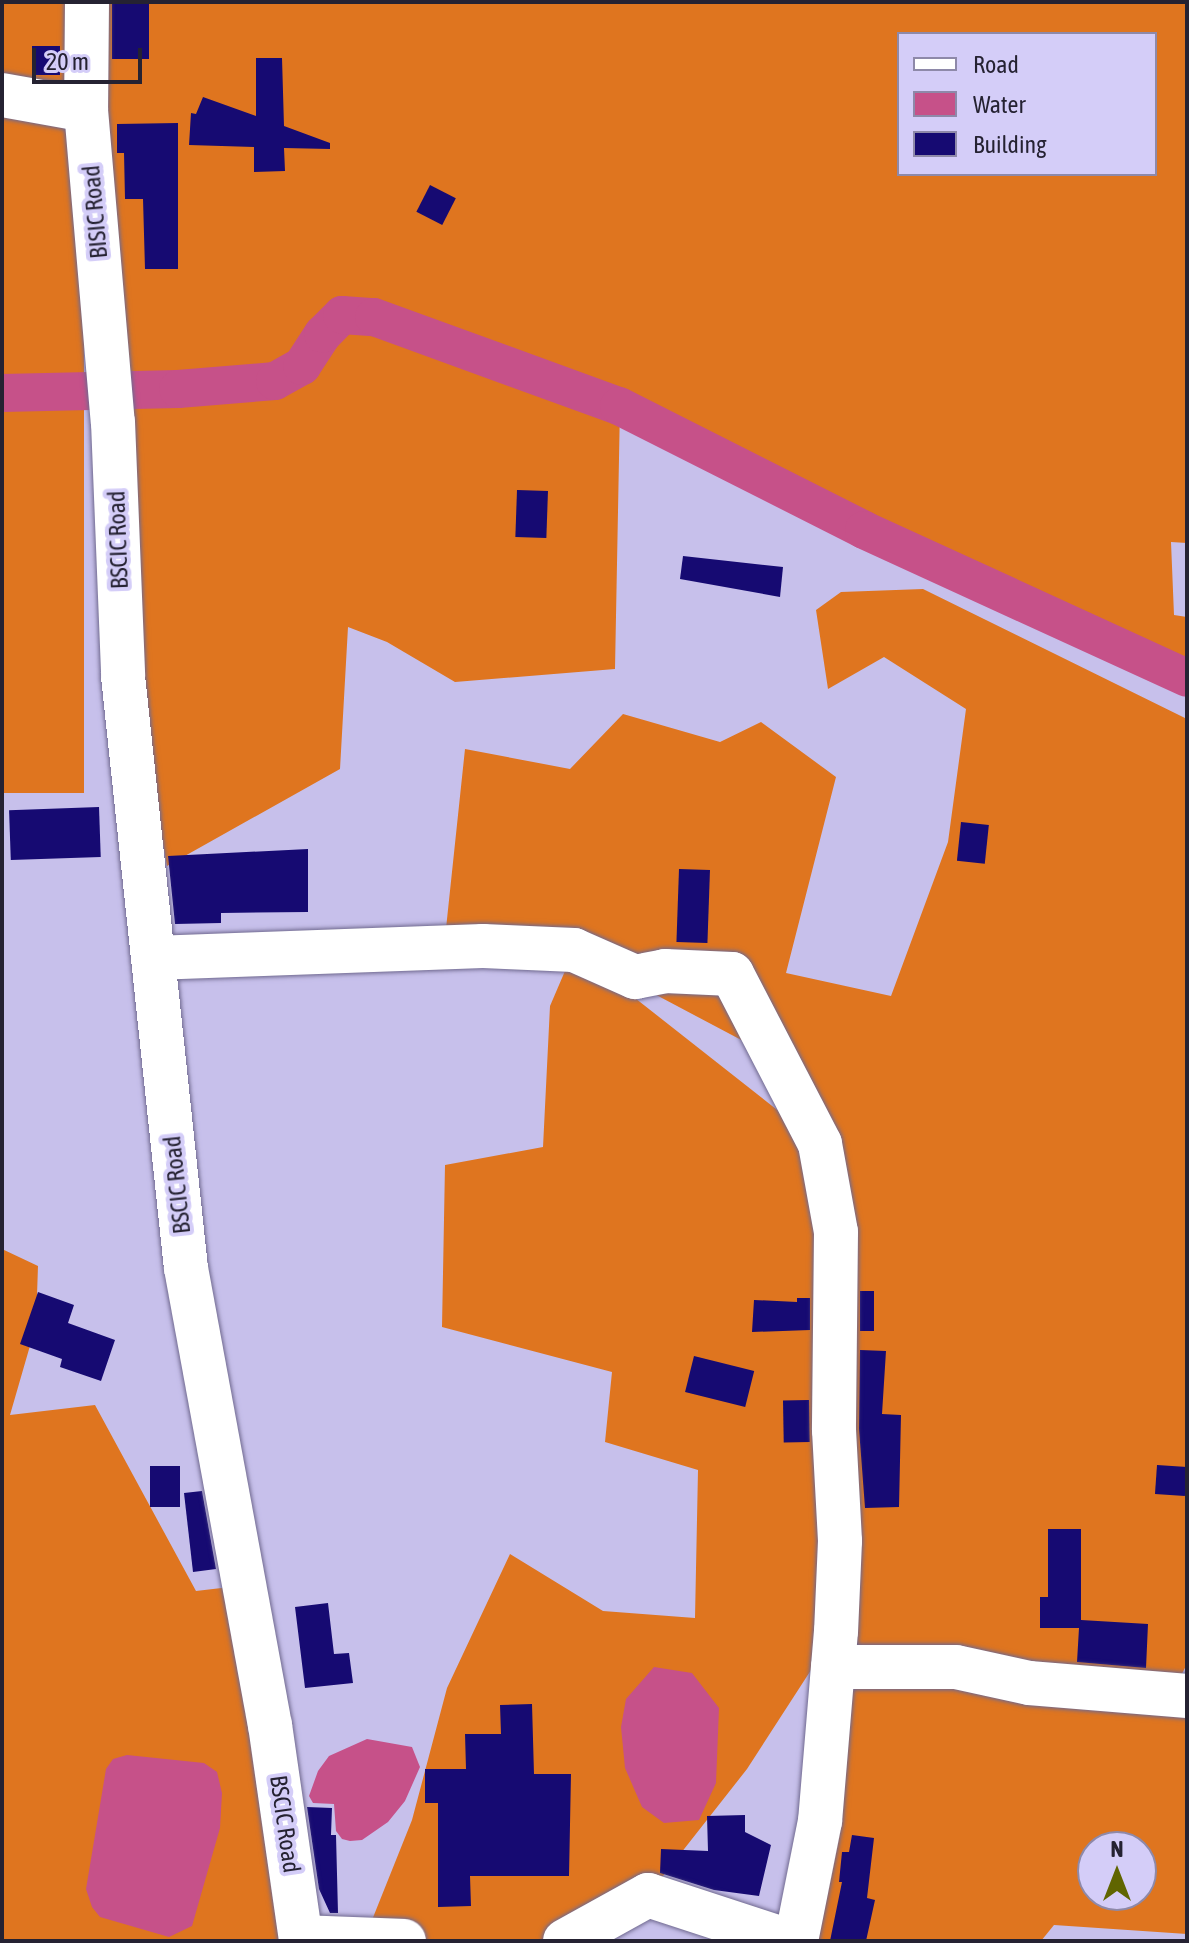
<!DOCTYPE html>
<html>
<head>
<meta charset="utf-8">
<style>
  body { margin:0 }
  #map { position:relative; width:1189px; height:1943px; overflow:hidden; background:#c7c0eb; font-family:"Asap Condensed",sans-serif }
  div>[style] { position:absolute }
  .forest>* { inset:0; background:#df751f; transform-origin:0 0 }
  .water>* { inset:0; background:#c65189 }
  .canal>* { height:38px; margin:-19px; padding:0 19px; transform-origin:19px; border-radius:19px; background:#c65189 }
  .building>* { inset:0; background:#160a72; transform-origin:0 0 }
  .roads { filter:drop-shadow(0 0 2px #70698f) drop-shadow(0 0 2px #70698f) }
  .minor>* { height:44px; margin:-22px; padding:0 22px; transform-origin:22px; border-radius:22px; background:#fff }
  span { translate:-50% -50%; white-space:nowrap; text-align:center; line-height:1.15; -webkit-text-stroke:8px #d4cdf8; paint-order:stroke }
  .street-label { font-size:24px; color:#252232 }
  .frame { position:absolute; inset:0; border:4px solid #252232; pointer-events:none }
  .legend { position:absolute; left:897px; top:32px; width:260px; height:144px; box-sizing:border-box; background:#d4cdf8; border:2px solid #8e89a9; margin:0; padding:10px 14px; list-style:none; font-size:24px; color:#252232 }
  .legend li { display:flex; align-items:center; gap:16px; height:40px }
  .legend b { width:40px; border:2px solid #8e89a9 }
  .north { position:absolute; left:1077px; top:1831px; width:80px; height:80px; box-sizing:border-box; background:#d4cdf8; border:2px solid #8e89a9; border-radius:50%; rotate:0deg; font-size:22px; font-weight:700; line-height:32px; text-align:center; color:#252232 }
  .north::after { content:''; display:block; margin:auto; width:28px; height:36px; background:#606500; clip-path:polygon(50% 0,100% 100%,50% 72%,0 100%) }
  .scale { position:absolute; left:32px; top:48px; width:110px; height:36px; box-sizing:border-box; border:4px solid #252232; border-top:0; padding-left:10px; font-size:24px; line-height:28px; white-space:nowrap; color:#252232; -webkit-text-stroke:6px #d4cdf8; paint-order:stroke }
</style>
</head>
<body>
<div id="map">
  <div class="forest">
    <i style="left:2px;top:2px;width:82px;height:791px"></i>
    <i style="clip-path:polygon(evenodd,87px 2px,1187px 2px,1187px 543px,1171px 542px,1174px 615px,1187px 617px,1187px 678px,864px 530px,620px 406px,615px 669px,455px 682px,387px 642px,348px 627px,340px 769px,167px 866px,134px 678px,87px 2px,899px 34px,1155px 34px,1155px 174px,899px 174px,899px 34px)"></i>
    <i style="clip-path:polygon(evenodd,923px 589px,1187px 719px,1187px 1664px,1172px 1693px,1187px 1696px,1187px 1934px,1054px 1925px,1041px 1941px,796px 1941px,835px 1633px,747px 1769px,648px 1895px,565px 1941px,425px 1941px,370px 1925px,412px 1820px,447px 1688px,510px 1554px,603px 1611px,695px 1618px,698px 1470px,605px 1442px,612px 1372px,442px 1327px,445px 1165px,543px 1147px,550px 1006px,574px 950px,445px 938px,465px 749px,570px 769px,623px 714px,720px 742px,761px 722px,836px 777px,786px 973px,891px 996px,948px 842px,966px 709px,884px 657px,828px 689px,816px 610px,841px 592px,923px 589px,579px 954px,777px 1059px,818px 1142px,579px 954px,923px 589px,1093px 1847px,1141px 1847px,1141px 1895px,1093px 1895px,1093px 1847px)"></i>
    <i style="clip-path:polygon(2px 1249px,38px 1266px,36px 1325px,10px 1415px,95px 1405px,196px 1591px,230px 1587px,291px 1941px,2px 1941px)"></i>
  </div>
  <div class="water">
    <i style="clip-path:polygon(654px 1667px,692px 1673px,719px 1708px,716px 1783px,699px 1820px,664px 1823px,642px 1807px,625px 1768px,621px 1727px,626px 1699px)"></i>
    <i style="clip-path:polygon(367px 1739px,412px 1747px,420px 1767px,405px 1801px,388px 1822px,362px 1840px,350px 1841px,342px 1839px,336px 1831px,334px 1804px,313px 1803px,309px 1796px,318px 1771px,329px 1756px)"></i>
    <i style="clip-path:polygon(127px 1755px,204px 1763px,217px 1772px,222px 1793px,220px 1828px,192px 1926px,169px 1937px,100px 1917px,92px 1907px,86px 1889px,106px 1769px,113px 1759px)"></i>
  </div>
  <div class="canal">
    <i style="left:2px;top:393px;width:176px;rotate:-1.3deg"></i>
    <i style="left:178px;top:389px;width:97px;rotate:-4.7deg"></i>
    <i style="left:275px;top:381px;width:31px;rotate:-29deg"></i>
    <i style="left:302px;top:366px;width:38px;rotate:-57deg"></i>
    <i style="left:323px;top:334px;width:27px;rotate:-45deg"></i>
    <i style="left:342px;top:315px;width:32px;rotate:4deg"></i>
    <i style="left:374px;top:317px;width:261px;rotate:20deg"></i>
    <i style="left:619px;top:406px;width:275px;rotate:26.8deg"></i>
    <i style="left:864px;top:530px;width:355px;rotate:24.6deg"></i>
  </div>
  <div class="building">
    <i style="left:112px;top:2px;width:37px;height:57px"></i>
    <i style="left:32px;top:46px;width:28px;height:29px"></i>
    <i style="clip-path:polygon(256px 58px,282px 58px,284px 126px,330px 143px,330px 149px,284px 148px,285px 171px,254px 172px,254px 147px,189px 145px,191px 113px,196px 114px,203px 97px,256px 116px)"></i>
    <i style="clip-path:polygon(178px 123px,178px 269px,145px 269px,143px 199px,125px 199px,124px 153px,117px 153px,117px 124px)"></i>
    <i style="left:430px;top:185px;width:29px;height:30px;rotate:27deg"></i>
    <i style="left:517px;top:490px;width:31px;height:47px;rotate:2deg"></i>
    <i style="clip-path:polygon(683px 556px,783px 567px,780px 597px,680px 579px)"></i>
    <i style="left:99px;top:807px;width:50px;height:90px;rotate:88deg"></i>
    <i style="left:961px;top:822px;width:28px;height:39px;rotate:6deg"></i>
    <i style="clip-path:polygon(308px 849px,308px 912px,221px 913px,221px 923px,175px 924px,168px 856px)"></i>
    <i style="left:679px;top:869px;width:31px;height:73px;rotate:2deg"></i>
    <i style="left:860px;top:1291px;width:14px;height:40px"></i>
    <i style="clip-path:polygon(38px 1292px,74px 1305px,68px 1323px,115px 1340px,101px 1381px,60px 1367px,62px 1359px,20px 1344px)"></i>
    <i style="clip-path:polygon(797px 1298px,810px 1298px,810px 1330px,752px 1332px,754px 1300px,797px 1302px)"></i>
    <i style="clip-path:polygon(860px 1350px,886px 1351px,882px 1414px,901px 1415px,899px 1507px,865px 1508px,859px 1429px)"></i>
    <i style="left:694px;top:1356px;width:62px;height:37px;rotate:14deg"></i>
    <i style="left:809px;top:1400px;width:42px;height:26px;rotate:89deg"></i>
    <i style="left:1157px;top:1465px;width:30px;height:29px;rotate:4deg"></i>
    <i style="left:150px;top:1466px;width:30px;height:41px"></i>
    <i style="clip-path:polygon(202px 1491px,216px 1569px,193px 1572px,184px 1493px)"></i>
    <i style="clip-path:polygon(1048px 1529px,1081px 1529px,1081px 1620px,1148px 1624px,1146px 1668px,1077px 1662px,1079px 1628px,1040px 1628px,1040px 1597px,1048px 1597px)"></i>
    <i style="clip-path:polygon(328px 1603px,334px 1654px,349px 1653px,353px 1683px,305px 1688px,295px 1607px)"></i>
    <i style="clip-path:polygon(532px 1704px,534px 1774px,571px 1774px,569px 1876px,470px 1876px,471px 1906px,438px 1907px,438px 1803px,425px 1803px,425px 1769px,466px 1769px,465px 1734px,501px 1734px,500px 1705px)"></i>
    <i style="clip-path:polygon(307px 1807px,332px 1808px,331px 1835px,336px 1835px,338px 1913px,330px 1913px,319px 1889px)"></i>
    <i style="clip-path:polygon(745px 1815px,745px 1832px,771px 1845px,759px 1896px,714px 1890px,660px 1873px,661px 1849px,708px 1851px,707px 1816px)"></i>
    <i style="clip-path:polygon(852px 1835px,874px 1838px,867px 1898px,875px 1900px,866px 1941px,830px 1941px,842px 1882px,839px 1882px,842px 1852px,849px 1852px)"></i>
  </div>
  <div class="roads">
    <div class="minor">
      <i style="left:87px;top:2px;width:108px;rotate:90.5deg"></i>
      <i style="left:86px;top:110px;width:313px;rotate:85.1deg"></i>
      <i style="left:113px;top:422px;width:254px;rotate:87.7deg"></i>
      <i style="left:123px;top:676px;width:595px;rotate:83.93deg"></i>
      <i style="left:186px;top:1268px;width:465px;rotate:79.6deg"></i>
      <i style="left:270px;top:1725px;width:218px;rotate:81.8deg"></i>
      <i style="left:2px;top:95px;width:85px;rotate:10.1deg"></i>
      <i style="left:153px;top:958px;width:330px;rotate:-2.1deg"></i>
      <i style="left:483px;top:946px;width:91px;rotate:2.5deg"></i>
      <i style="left:574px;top:950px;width:67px;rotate:23.9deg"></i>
      <i style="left:635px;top:977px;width:31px;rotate:-11deg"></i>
      <i style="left:665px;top:971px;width:67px;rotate:2.6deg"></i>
      <i style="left:732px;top:974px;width:191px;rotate:62.6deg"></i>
      <i style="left:820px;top:1144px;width:89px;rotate:79.7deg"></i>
      <i style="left:836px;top:1232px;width:198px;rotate:90.6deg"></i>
      <i style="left:834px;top:1430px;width:111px;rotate:86.9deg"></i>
      <i style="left:840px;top:1541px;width:90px;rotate:92.5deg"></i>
      <i style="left:836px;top:1631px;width:191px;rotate:94.8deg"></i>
      <i style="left:820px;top:1821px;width:122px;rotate:101.3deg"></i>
      <i style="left:833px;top:1667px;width:123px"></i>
      <i style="left:956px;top:1667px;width:75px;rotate:12.4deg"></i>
      <i style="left:1029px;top:1683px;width:159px;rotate:4.7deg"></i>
      <i style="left:301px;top:1937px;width:103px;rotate:2.2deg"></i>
      <i style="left:565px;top:1941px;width:95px;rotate:-29deg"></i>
      <i style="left:648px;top:1895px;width:148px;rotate:18.1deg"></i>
    </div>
  </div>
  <div class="street-label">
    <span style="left:95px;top:212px;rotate:-95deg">BISIC Road</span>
    <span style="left:118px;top:540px;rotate:-92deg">BSCIC Road</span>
    <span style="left:177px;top:1185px;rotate:-96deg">BSCIC Road</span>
    <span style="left:285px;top:1824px;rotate:82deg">BSCIC Road</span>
  </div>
  <div class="frame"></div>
  <ul class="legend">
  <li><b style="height:10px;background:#fff"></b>Road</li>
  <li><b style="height:22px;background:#c65189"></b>Water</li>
  <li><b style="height:22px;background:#160a72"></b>Building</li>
  </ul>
  <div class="north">N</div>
  <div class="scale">20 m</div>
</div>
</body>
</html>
